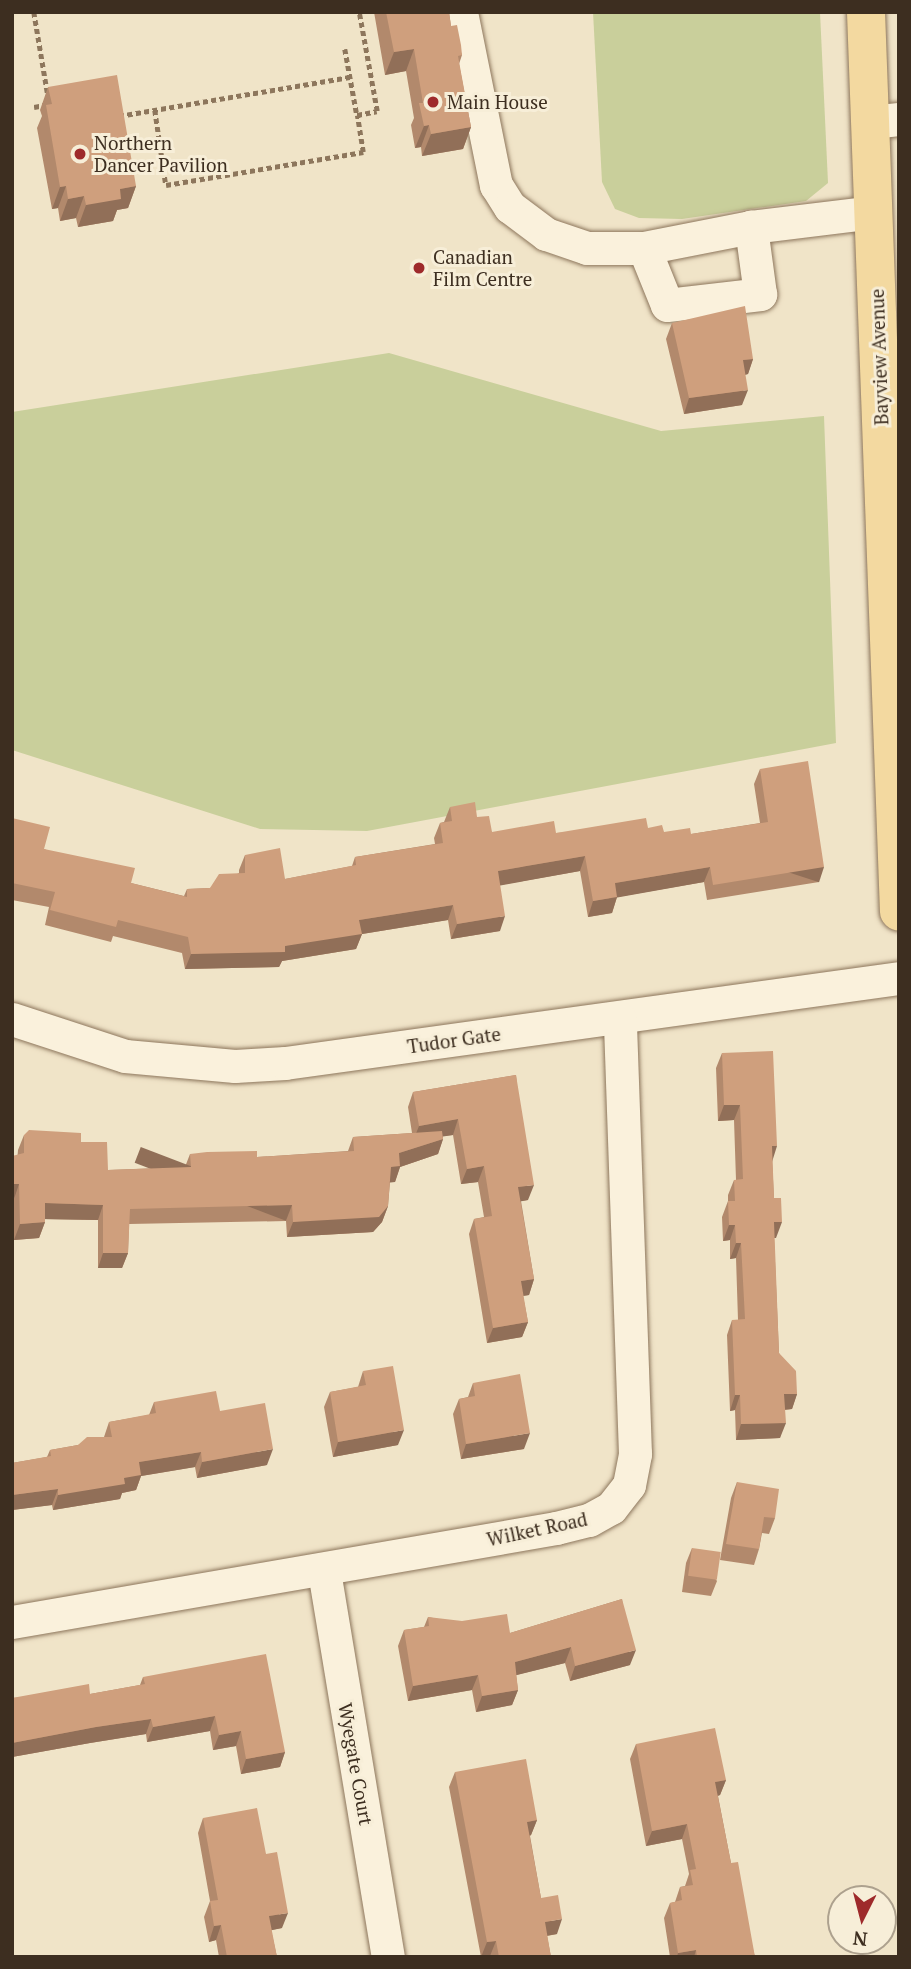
<!DOCTYPE html>
<html>
<head>
<meta charset="utf-8">
<style>
  body { margin:0 }
  #map { position:relative; width:911px; height:1969px; overflow:hidden; background:#f0e4c8; font-family:"PT Serif",serif }
  div>[style] { position:absolute }
  .green>* { inset:0; background:#c9cf9b }
  .path>* { height:4.5px; margin-top:-2.25px; transform-origin:0; background:repeating-linear-gradient(90deg,#8d765c 0 5px,transparent 0 8.5px) }
  .roads { filter:drop-shadow(0 0 2px #8d765c) drop-shadow(0 0 2px #8d765c) }
  .minor>* { height:33px; margin:-16.5px; padding:0 16.5px; transform-origin:16.5px; border-radius:16.5px; background:#faf1dc }
  .major>* { height:38px; margin:-19px; padding:0 19px; transform-origin:19px; border-radius:19px; background:#f3d9a0 }
  .wall>* { inset:0; background:#b2896c }
  .shaded-wall>* { inset:0; background:#916f58; transform-origin:0 0 }
  .building>* { inset:0; background:#cf9f7d; transform-origin:0 0 }
  .dots>* { width:19px; height:19px; translate:-50% -50%; box-sizing:border-box; border:4px solid #f7eed8; border-radius:50% }
  span { translate:-50% -50%; white-space:nowrap; text-align:center; line-height:1.15; -webkit-text-stroke:6px #f7eed8; paint-order:stroke }
  .poi-label { font-size:19px; color:#3d2e20 }
  .left { translate:0 -50%; text-align:left }
  .street-label { font-size:19px; color:#3d2e20 }
  .frame { position:absolute; inset:0; border:14px solid #3d2e20; pointer-events:none }
  .north { position:absolute; left:827px; top:1885px; width:70px; height:70px; box-sizing:border-box; background:#f7eed8; border:2px solid #ada18e; border-radius:50%; rotate:186deg; font-size:19px; font-weight:700; line-height:28px; text-align:center; color:#3d2e20 }
  .north::after { content:''; display:block; margin:auto; width:24px; height:32px; background:#9e2a2b; clip-path:polygon(50% 0,100% 100%,50% 72%,0 100%) }
</style>
</head>
<body>
<div id="map">
  <div class="green">
    <i style="clip-path:polygon(593px 12px,820px 12px,828px 183px,806px 201px,682px 219px,639px 218px,615px 209px,602px 182px)"></i>
    <i style="clip-path:polygon(389px 353px,661px 431px,824px 416px,836px 743px,367px 831px,260px 829px,12px 750px,12px 412px)"></i>
  </div>
  <div class="path">
    <i style="left:34px;top:12px;width:85px;rotate:80.5deg"></i>
    <i style="left:345px;top:49px;width:67px;rotate:79.7deg"></i>
    <i style="left:357px;top:115px;width:20px;rotate:-11deg"></i>
    <i style="left:377px;top:111px;width:101px;rotate:-100.3deg"></i>
    <i style="left:34px;top:107px;width:11px;rotate:-10deg"></i>
    <i style="left:155px;top:110px;width:76px;rotate:81.7deg"></i>
    <i style="left:166px;top:185px;width:200px;rotate:-9.5deg"></i>
    <i style="left:363px;top:152px;width:37px;rotate:-99deg"></i>
    <i style="left:119px;top:116px;width:234px;rotate:-9.6deg"></i>
  </div>
  <div class="roads">
    <div class="minor">
      <i style="left:461px;top:12px;width:177px;rotate:78.6deg"></i>
      <i style="left:496px;top:185px;width:26px;rotate:58deg"></i>
      <i style="left:510px;top:207px;width:45px;rotate:36.9deg"></i>
      <i style="left:546px;top:234px;width:43px;rotate:18.9deg"></i>
      <i style="left:587px;top:248px;width:57px"></i>
      <i style="left:644px;top:248px;width:109px;rotate:-11.1deg"></i>
      <i style="left:751px;top:227px;width:123px;rotate:-7deg"></i>
      <i style="left:870px;top:122px;width:29px;rotate:-6deg"></i>
      <i style="left:644px;top:248px;width:61px;rotate:68deg"></i>
      <i style="left:667px;top:305px;width:94px;rotate:-6.7deg"></i>
      <i style="left:760px;top:294px;width:68px;rotate:-97.7deg"></i>
      <i style="left:12px;top:1019px;width:119px;rotate:18.1deg"></i>
      <i style="left:125px;top:1056px;width:110px;rotate:5.2deg"></i>
      <i style="left:235px;top:1066px;width:50px;rotate:-3.4deg"></i>
      <i style="left:285px;top:1063px;width:620px;rotate:-7.88deg"></i>
      <i style="left:324px;top:1571px;width:391px;rotate:80.6deg"></i>
      <i style="left:12px;top:1622px;width:552px;rotate:-9.8deg"></i>
      <i style="left:556px;top:1528px;width:34px;rotate:-14deg"></i>
      <i style="left:589px;top:1520px;width:25px;rotate:-29deg"></i>
      <i style="left:611px;top:1508px;width:29px;rotate:-52deg"></i>
      <i style="left:629px;top:1485px;width:32px;rotate:-79deg"></i>
      <i style="left:635px;top:1454px;width:436px;rotate:-92deg"></i>
    </div>
    <div class="major">
      <i style="left:866px;top:12px;width:900px;rotate:87.9deg"></i>
    </div>
  </div>
  <div class="wall">
    <i style="clip-path:polygon(374px 12px,449px 12px,451px 26px,462px 55px,459px 64px,471px 127px,463px 149px,422px 156px,421px 147px,415px 148px,411px 125px,414px 118px,406px 71px,385px 75px)"></i>
    <i style="clip-path:polygon(48px 87px,136px 186px,128px 208px,117px 210px,113px 221px,78px 227px,76px 218px,60px 221px,58px 208px,52px 209px,37px 128px,42px 116px,40px 110px)"></i>
    <i style="clip-path:polygon(672px 323px,753px 359px,748px 374px,745px 375px,742px 405px,684px 414px,666px 339px)"></i>
    <i style="clip-path:polygon(760px 769px,819px 882px,707px 900px,704px 882px,617px 897px,612px 913px,588px 917px,580px 871px,500px 885px,500px 931px,451px 939px,448px 920px,362px 934px,356px 949px,282px 961px,279px 967px,185px 969px,182px 953px,113px 936px,111px 942px,45px 925px,49px 907px,12px 900px,12px 818px,44px 849px,131px 883px,184px 896px,187px 889px,210px 888px,239px 873px,239px 870px,245px 855px,285px 879px,352px 866px,355px 857px,435px 844px,434px 838px,440px 823px,444px 822px,450px 807px,477px 817px,492px 832px,556px 833px,648px 828px,664px 832px,691px 834px,760px 823px,754px 784px)"></i>
    <i style="clip-path:polygon(722px 1053px,772px 1159px,776px 1238px,774px 1238px,779px 1353px,797px 1394px,792px 1409px,785px 1410px,780px 1438px,736px 1440px,735px 1410px,730px 1411px,727px 1335px,732px 1320px,738px 1320px,736px 1258px,730px 1259px,730px 1240px,723px 1241px,722px 1217px,728px 1201px,728px 1195px,734px 1180px,736px 1180px,734px 1120px,718px 1121px,716px 1068px)"></i>
    <i style="clip-path:polygon(516px 1075px,528px 1200px,521px 1201px,534px 1279px,529px 1295px,523px 1296px,528px 1322px,522px 1337px,487px 1343px,469px 1234px,474px 1219px,484px 1217px,478px 1182px,461px 1184px,453px 1135px,443px 1136px,443px 1139px,438px 1154px,400px 1167px,395px 1182px,390px 1182px,388px 1206px,382px 1222px,373px 1232px,287px 1237px,286px 1221px,129px 1224px,128px 1253px,122px 1268px,98px 1268px,98px 1220px,45px 1219px,45px 1222px,39px 1238px,14px 1240px,14px 1199px,18px 1150px,24px 1135px,81px 1142px,108px 1170px,185px 1167px,190px 1154px,257px 1157px,348px 1151px,353px 1137px,412px 1133px,408px 1107px,413px 1092px)"></i>
    <i style="clip-path:polygon(363px 1371px,398px 1445px,333px 1457px,324px 1407px,330px 1392px,358px 1387px)"></i>
    <i style="clip-path:polygon(473px 1383px,524px 1449px,461px 1459px,453px 1414px,459px 1399px,468px 1397px)"></i>
    <i style="clip-path:polygon(154px 1402px,220px 1411px,267px 1465px,197px 1478px,195px 1467px,141px 1476px,136px 1490px,122px 1493px,120px 1499px,53px 1510px,52px 1505px,12px 1510px,12px 1463px,47px 1457px,50px 1450px,78px 1445px,104px 1437px,109px 1422px,149px 1415px)"></i>
    <i style="clip-path:polygon(737px 1482px,775px 1518px,769px 1534px,762px 1533px,759px 1549px,754px 1565px,720px 1560px,731px 1498px)"></i>
    <i style="clip-path:polygon(692px 1548px,717px 1581px,711px 1596px,682px 1592px,686px 1563px)"></i>
    <i style="clip-path:polygon(622px 1599px,630px 1665px,570px 1681px,565px 1663px,516px 1675px,518px 1690px,512px 1705px,476px 1712px,472px 1690px,408px 1701px,398px 1646px,404px 1630px,424px 1627px,428px 1617px,510px 1633px)"></i>
    <i style="clip-path:polygon(143px 1677px,285px 1752px,280px 1767px,241px 1774px,236px 1746px,213px 1750px,210px 1731px,147px 1742px,146px 1734px,90px 1743px,12px 1757px,12px 1698px,90px 1694px,140px 1685px)"></i>
    <i style="clip-path:polygon(636px 1744px,726px 1780px,720px 1795px,718px 1796px,731px 1863px,755px 1957px,670px 1957px,664px 1918px,670px 1903px,675px 1902px,680px 1887px,685px 1886px,689px 1874px,682px 1839px,646px 1846px,630px 1759px)"></i>
    <i style="clip-path:polygon(455px 1772px,537px 1820px,531px 1835px,530px 1836px,541px 1898px,557px 1934px,547px 1936px,551px 1957px,481px 1957px,449px 1787px)"></i>
    <i style="clip-path:polygon(203px 1818px,266px 1854px,282px 1928px,271px 1930px,277px 1957px,219px 1957px,216px 1940px,209px 1942px,204px 1917px,210px 1901px,198px 1833px)"></i>
  </div>
  <div class="shaded-wall">
    <i style="clip-path:polygon(414px 49px,406px 71px,385px 75px,394px 52px)"></i>
    <i style="clip-path:polygon(429px 125px,421px 147px,415px 148px,424px 126px)"></i>
    <i style="clip-path:polygon(471px 127px,463px 149px,422px 156px,431px 134px)"></i>
    <i style="clip-path:polygon(66px 186px,58px 208px,52px 209px,60px 187px)"></i>
    <i style="clip-path:polygon(136px 186px,128px 208px,117px 210px,113px 221px,78px 227px,86px 205px,120px 189px)"></i>
    <i style="clip-path:polygon(84px 196px,76px 218px,60px 221px,68px 199px)"></i>
    <i style="clip-path:polygon(753px 359px,748px 374px,738px 376px,743px 360px)"></i>
    <i style="clip-path:polygon(748px 390px,742px 405px,684px 414px,689px 398px)"></i>
    <i style="clip-path:polygon(585px 856px,580px 871px,492px 887px,498px 871px)"></i>
    <i style="clip-path:polygon(710px 867px,704px 882px,609px 899px,615px 883px)"></i>
    <i style="left:824px;top:867px;width:16px;height:112px;rotate:108deg"></i>
    <i style="clip-path:polygon(617px 897px,612px 913px,588px 917px,593px 901px)"></i>
    <i style="clip-path:polygon(453px 905px,448px 920px,362px 934px,356px 949px,282px 961px,279px 967px,185px 969px,191px 954px,285px 946px,359px 920px)"></i>
    <i style="clip-path:polygon(505px 916px,500px 931px,451px 939px,457px 924px)"></i>
    <i style="clip-path:polygon(724px 1105px,740px 1105px,734px 1120px,718px 1121px)"></i>
    <i style="clip-path:polygon(458px 1119px,453px 1135px,413px 1141px,419px 1126px)"></i>
    <i style="clip-path:polygon(443px 1139px,438px 1154px,400px 1167px,395px 1182px,386px 1183px,391px 1167px,399px 1153px)"></i>
    <i style="clip-path:polygon(772px 1146px,777px 1146px,772px 1162px)"></i>
    <i style="clip-path:polygon(484px 1166px,478px 1182px,461px 1184px,467px 1169px)"></i>
    <i style="clip-path:polygon(12px 1184px,19px 1184px,14px 1199px,12px 1199px)"></i>
    <i style="clip-path:polygon(534px 1185px,528px 1200px,513px 1203px,518px 1187px)"></i>
    <i style="clip-path:polygon(45px 1203px,103px 1205px,98px 1220px,39px 1219px)"></i>
    <i style="left:292px;top:1205px;width:17px;height:162px;rotate:111deg"></i>
    <i style="clip-path:polygon(388px 1206px,382px 1222px,373px 1232px,287px 1237px,293px 1222px)"></i>
    <i style="clip-path:polygon(45px 1222px,39px 1238px,14px 1240px,20px 1224px)"></i>
    <i style="clip-path:polygon(774px 1222px,782px 1222px,776px 1238px,768px 1238px)"></i>
    <i style="clip-path:polygon(729px 1225px,735px 1225px,730px 1240px,723px 1241px)"></i>
    <i style="clip-path:polygon(736px 1243px,741px 1243px,736px 1258px,730px 1259px)"></i>
    <i style="clip-path:polygon(103px 1253px,128px 1253px,122px 1268px,98px 1268px)"></i>
    <i style="clip-path:polygon(534px 1279px,529px 1295px,515px 1297px,521px 1281px)"></i>
    <i style="clip-path:polygon(528px 1322px,522px 1337px,487px 1343px,493px 1328px)"></i>
    <i style="clip-path:polygon(784px 1394px,797px 1394px,792px 1409px,779px 1410px)"></i>
    <i style="clip-path:polygon(735px 1395px,740px 1395px,735px 1410px,730px 1411px)"></i>
    <i style="clip-path:polygon(786px 1423px,780px 1438px,736px 1440px,741px 1424px)"></i>
    <i style="clip-path:polygon(404px 1430px,398px 1445px,333px 1457px,338px 1442px)"></i>
    <i style="clip-path:polygon(530px 1433px,524px 1449px,461px 1459px,466px 1444px)"></i>
    <i style="clip-path:polygon(273px 1449px,267px 1465px,197px 1478px,202px 1462px)"></i>
    <i style="clip-path:polygon(201px 1452px,195px 1467px,141px 1476px,136px 1490px,122px 1493px,120px 1499px,53px 1510px,58px 1495px,124px 1478px,139px 1462px)"></i>
    <i style="clip-path:polygon(58px 1489px,52px 1505px,12px 1510px,12px 1495px)"></i>
    <i style="clip-path:polygon(571px 1647px,565px 1663px,509px 1677px,515px 1662px)"></i>
    <i style="clip-path:polygon(636px 1650px,630px 1665px,570px 1681px,575px 1666px)"></i>
    <i style="clip-path:polygon(478px 1675px,472px 1690px,408px 1701px,413px 1686px)"></i>
    <i style="clip-path:polygon(518px 1690px,512px 1705px,476px 1712px,482px 1696px)"></i>
    <i style="clip-path:polygon(215px 1716px,210px 1731px,147px 1742px,153px 1727px)"></i>
    <i style="clip-path:polygon(151px 1719px,146px 1734px,90px 1743px,12px 1757px,12px 1743px,96px 1727px)"></i>
    <i style="clip-path:polygon(241px 1731px,236px 1746px,213px 1750px,219px 1735px)"></i>
    <i style="clip-path:polygon(285px 1752px,280px 1767px,241px 1774px,246px 1759px)"></i>
    <i style="clip-path:polygon(726px 1780px,720px 1795px,709px 1798px,715px 1782px)"></i>
    <i style="clip-path:polygon(537px 1820px,531px 1835px,522px 1837px,527px 1822px)"></i>
    <i style="clip-path:polygon(687px 1824px,682px 1839px,646px 1846px,652px 1831px)"></i>
    <i style="clip-path:polygon(288px 1913px,282px 1928px,263px 1932px,269px 1916px)"></i>
    <i style="clip-path:polygon(562px 1919px,557px 1934px,539px 1937px,545px 1922px)"></i>
    <i style="clip-path:polygon(221px 1925px,216px 1940px,209px 1942px,214px 1926px)"></i>
    <i style="clip-path:polygon(496px 1941px,490px 1956px,481px 1957px,487px 1942px)"></i>
    <i style="clip-path:polygon(696px 1950px,694px 1957px,677px 1957px,678px 1953px)"></i>
  </div>
  <div class="building">
    <i style="clip-path:polygon(386px 12px,449px 12px,451px 26px,457px 25px,461px 45px,462px 55px,458px 56px,471px 127px,431px 134px,429px 125px,424px 126px,419px 103px,423px 103px,414px 49px,394px 52px)"></i>
    <i style="clip-path:polygon(117px 75px,136px 186px,120px 189px,121px 199px,86px 205px,84px 196px,68px 199px,66px 186px,60px 187px,46px 105px,52px 104px,48px 87px)"></i>
    <i style="clip-path:polygon(745px 306px,753px 359px,743px 360px,748px 390px,689px 398px,672px 323px)"></i>
    <i style="clip-path:polygon(808px 761px,824px 867px,713px 885px,710px 867px,615px 883px,617px 897px,593px 901px,585px 856px,498px 871px,505px 916px,457px 924px,453px 905px,359px 920px,362px 934px,285px 946px,285px 952px,191px 954px,188px 937px,118px 920px,116px 927px,50px 910px,55px 892px,12px 883px,12px 818px,50px 827px,44px 849px,135px 868px,131px 883px,187px 897px,187px 889px,210px 888px,219px 874px,245px 873px,245px 855px,280px 848px,285px 879px,356px 865px,355px 857px,443px 843px,440px 823px,452px 821px,450px 807px,475px 802px,477px 817px,489px 816px,492px 832px,554px 821px,556px 833px,646px 818px,648px 828px,662px 825px,664px 832px,690px 828px,691px 834px,768px 822px,760px 769px)"></i>
    <i style="clip-path:polygon(773px 1051px,777px 1146px,772px 1146px,774px 1198px,781px 1198px,782px 1222px,774px 1222px,779px 1353px,796px 1371px,797px 1394px,784px 1394px,786px 1423px,741px 1424px,740px 1395px,735px 1395px,732px 1320px,745px 1319px,741px 1243px,736px 1243px,735px 1225px,729px 1225px,728px 1201px,735px 1201px,734px 1180px,743px 1179px,740px 1105px,724px 1105px,722px 1053px)"></i>
    <i style="clip-path:polygon(516px 1075px,534px 1185px,518px 1187px,534px 1279px,521px 1281px,528px 1322px,493px 1328px,474px 1219px,492px 1216px,484px 1166px,467px 1169px,458px 1119px,419px 1126px,413px 1092px)"></i>
    <i style="clip-path:polygon(29px 1130px,81px 1133px,81px 1142px,107px 1142px,108px 1170px,191px 1167px,190px 1154px,207px 1152px,257px 1151px,257px 1157px,354px 1151px,353px 1137px,442px 1131px,443px 1139px,399px 1153px,400px 1166px,391px 1167px,388px 1206px,379px 1217px,293px 1222px,292px 1205px,130px 1209px,128px 1253px,103px 1253px,103px 1205px,45px 1203px,45px 1222px,20px 1224px,19px 1184px,12px 1184px,12px 1156px,24px 1153px,24px 1135px)"></i>
    <i style="clip-path:polygon(393px 1366px,404px 1430px,338px 1442px,330px 1392px,366px 1385px,363px 1371px)"></i>
    <i style="clip-path:polygon(520px 1374px,530px 1433px,466px 1444px,459px 1399px,475px 1396px,473px 1383px)"></i>
    <i style="clip-path:polygon(216px 1391px,220px 1411px,265px 1403px,273px 1449px,202px 1462px,201px 1452px,139px 1462px,141px 1475px,124px 1478px,125px 1484px,58px 1495px,58px 1489px,12px 1495px,12px 1463px,51px 1456px,50px 1450px,78px 1445px,87px 1437px,112px 1437px,109px 1422px,156px 1413px,154px 1402px)"></i>
    <i style="clip-path:polygon(737px 1482px,779px 1489px,775px 1518px,764px 1517px,759px 1549px,726px 1544px)"></i>
    <i style="left:692px;top:1548px;width:29px;height:28px;rotate:8deg"></i>
    <i style="clip-path:polygon(622px 1599px,636px 1650px,575px 1666px,571px 1647px,515px 1662px,518px 1690px,482px 1696px,478px 1675px,413px 1686px,404px 1630px,429px 1626px,428px 1617px,462px 1621px,507px 1614px,510px 1633px)"></i>
    <i style="clip-path:polygon(266px 1654px,285px 1752px,246px 1759px,241px 1731px,219px 1735px,215px 1716px,153px 1727px,151px 1719px,96px 1727px,12px 1743px,12px 1698px,89px 1684px,90px 1694px,145px 1684px,143px 1677px)"></i>
    <i style="clip-path:polygon(715px 1728px,726px 1780px,715px 1782px,731px 1863px,738px 1862px,755px 1957px,697px 1957px,696px 1950px,678px 1953px,670px 1903px,682px 1900px,680px 1887px,693px 1885px,690px 1870px,696px 1869px,687px 1824px,652px 1831px,636px 1744px)"></i>
    <i style="clip-path:polygon(526px 1759px,537px 1820px,527px 1822px,541px 1898px,558px 1895px,562px 1919px,545px 1922px,551px 1957px,499px 1957px,496px 1941px,487px 1942px,455px 1772px)"></i>
    <i style="clip-path:polygon(257px 1808px,266px 1854px,277px 1852px,288px 1913px,269px 1916px,277px 1957px,227px 1957px,221px 1925px,214px 1926px,210px 1901px,218px 1900px,203px 1818px)"></i>
  </div>
  <div class="dots">
    <i style="left:433px;top:102px;background:#9e2a2b"></i>
    <i style="left:80px;top:154px;background:#9e2a2b"></i>
    <i style="left:419px;top:268px;background:#9e2a2b"></i>
  </div>
  <div class="poi-label">
    <span class="left" style="left:447px;top:102px">Main House</span>
    <span class="left" style="left:94px;top:154px">Northern<br>Dancer Pavilion</span>
    <span class="left" style="left:433px;top:268px">Canadian<br>Film Centre</span>
  </div>
  <div class="street-label">
    <span style="left:879px;top:357px;rotate:-92deg">Bayview Avenue</span>
    <span style="left:454px;top:1040px;rotate:-8deg">Tudor Gate</span>
    <span style="left:537px;top:1529px;rotate:-12deg">Wilket Road</span>
    <span style="left:356px;top:1764px;rotate:80deg">Wyegate Court</span>
  </div>
  <div class="frame"></div>
  <div class="north">N</div>
</div>
</body>
</html>
